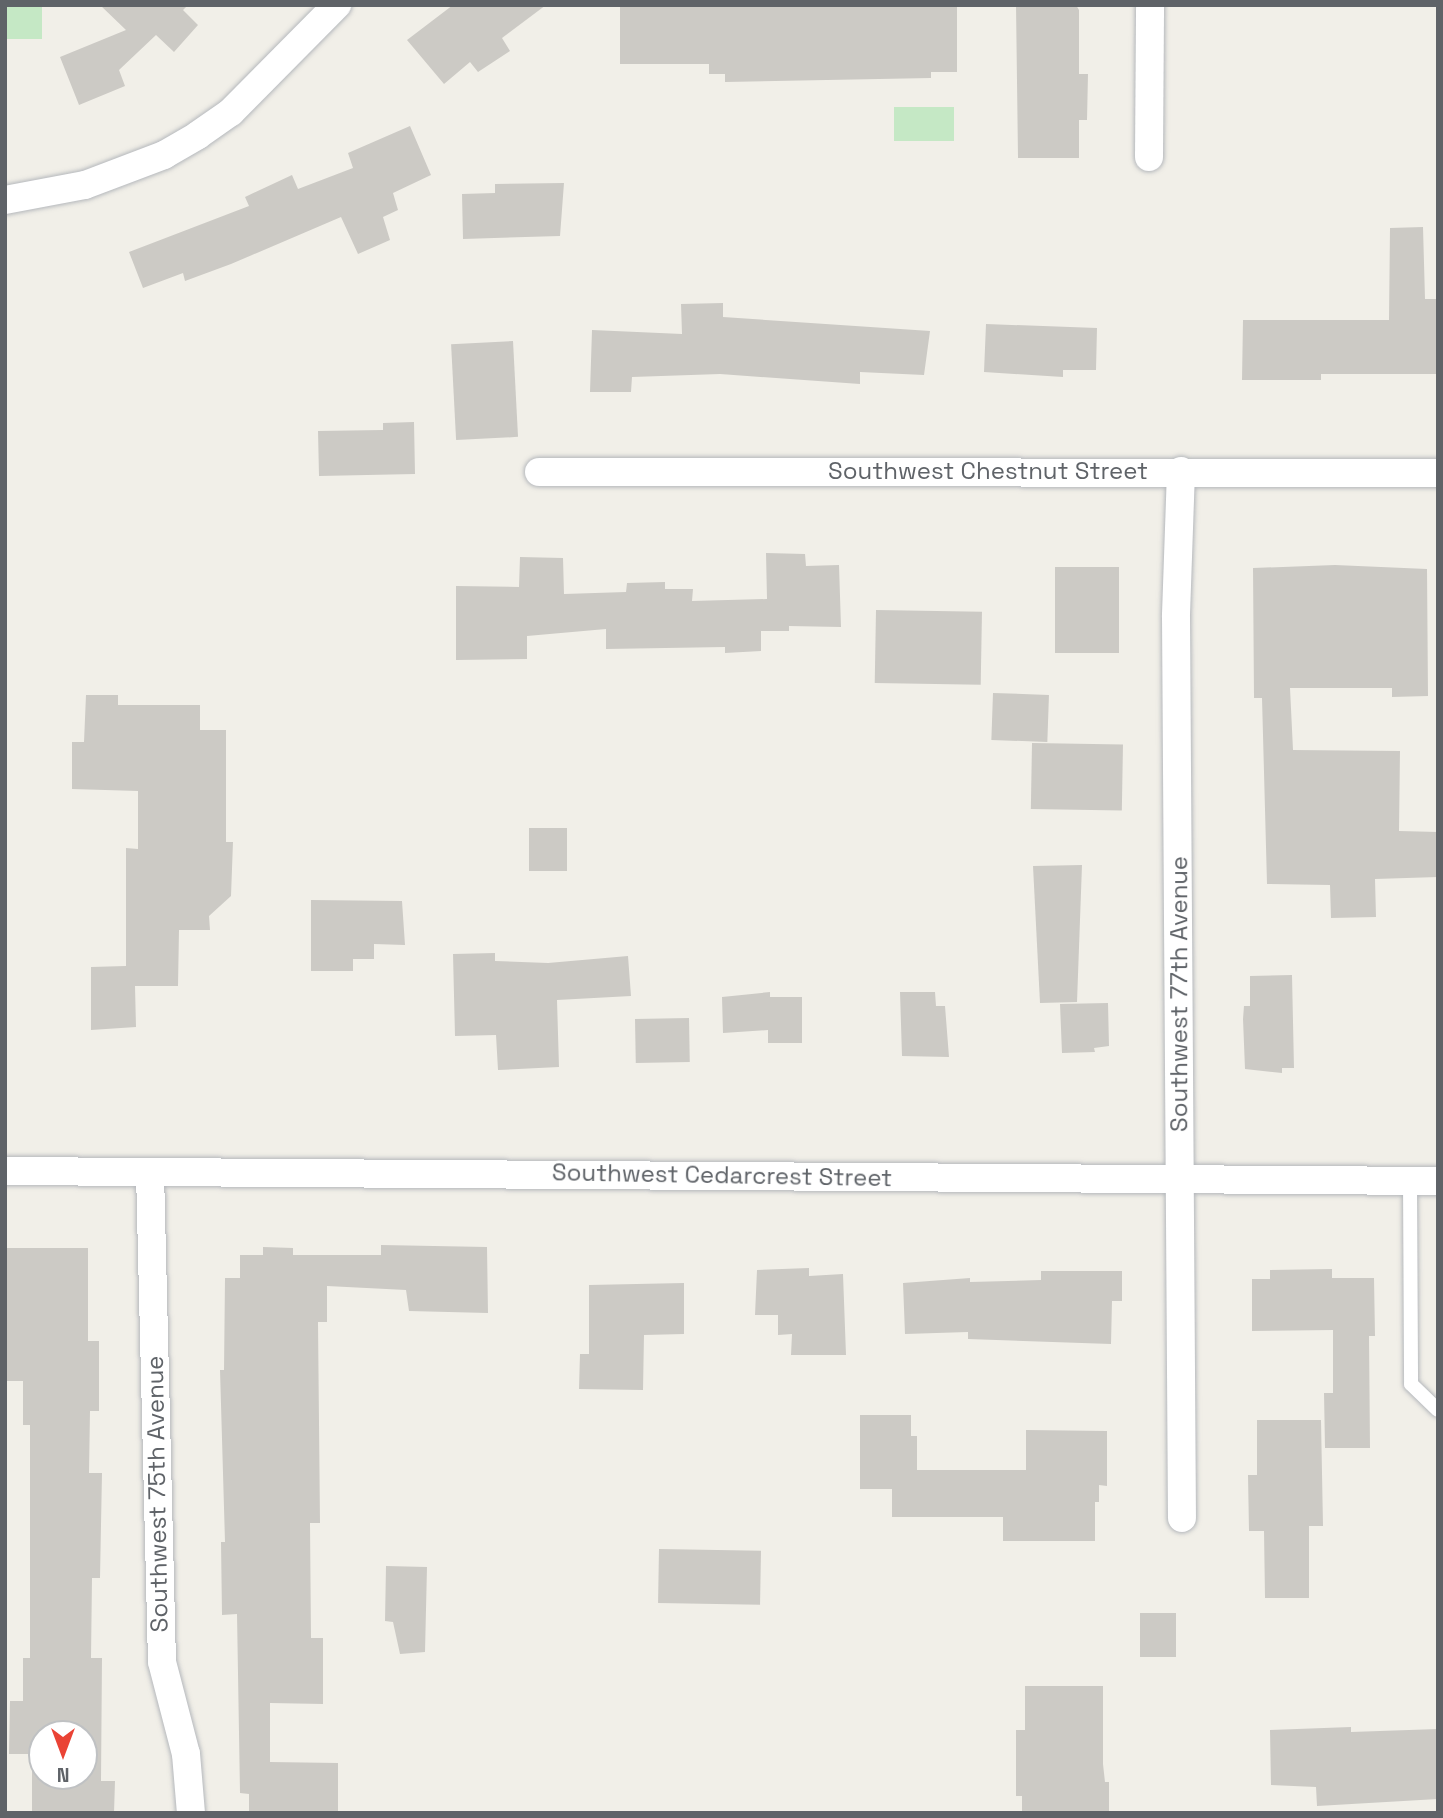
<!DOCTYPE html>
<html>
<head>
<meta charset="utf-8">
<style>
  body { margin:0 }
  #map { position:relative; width:1443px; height:1818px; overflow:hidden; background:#f1efe8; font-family:"Space Grotesk",sans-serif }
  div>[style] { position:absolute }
  .green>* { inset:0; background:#c5e8c5; transform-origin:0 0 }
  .building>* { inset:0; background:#cccac5; transform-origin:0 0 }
  .roads { filter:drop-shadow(0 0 2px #b5b8bc) drop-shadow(0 0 2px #b5b8bc) }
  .lane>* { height:14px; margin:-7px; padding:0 7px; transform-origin:7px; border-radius:7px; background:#fff }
  .street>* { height:28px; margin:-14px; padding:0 14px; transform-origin:14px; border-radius:14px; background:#fff }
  span { translate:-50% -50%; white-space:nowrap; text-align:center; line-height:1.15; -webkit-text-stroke:5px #fff; paint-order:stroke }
  .street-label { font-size:24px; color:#5f6368 }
  .frame { position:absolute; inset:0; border:7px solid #5f6368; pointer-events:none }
  .north { position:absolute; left:28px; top:1720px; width:70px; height:70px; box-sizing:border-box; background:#fff; border:2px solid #bfc1c3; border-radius:50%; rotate:180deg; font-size:19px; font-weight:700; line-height:28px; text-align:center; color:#5f6368 }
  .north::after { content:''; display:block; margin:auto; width:24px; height:32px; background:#ea4335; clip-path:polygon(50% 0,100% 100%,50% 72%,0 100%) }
</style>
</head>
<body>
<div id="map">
  <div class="green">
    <i style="left:5px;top:5px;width:37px;height:34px"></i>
    <i style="left:954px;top:107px;width:34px;height:60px;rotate:90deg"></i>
  </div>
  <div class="building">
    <i style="clip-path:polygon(100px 5px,188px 5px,183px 10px,198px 25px,174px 52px,156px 35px,119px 70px,125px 86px,79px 105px,60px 57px,126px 30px)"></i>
    <i style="clip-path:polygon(453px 5px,546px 5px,502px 38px,510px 51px,478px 72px,470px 62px,444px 84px,407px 40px)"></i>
    <i style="clip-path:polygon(620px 5px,957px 5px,957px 72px,931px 72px,931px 78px,725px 82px,725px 74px,709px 74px,709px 64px,620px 64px)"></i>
    <i style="clip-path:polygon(1016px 5px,1076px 5px,1079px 10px,1079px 74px,1088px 74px,1087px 120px,1079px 120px,1079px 158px,1018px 158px)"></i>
    <i style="clip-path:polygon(410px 126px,431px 175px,393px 193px,398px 210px,383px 217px,390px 240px,358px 254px,341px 217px,231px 264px,185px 281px,183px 273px,143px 288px,129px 252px,249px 206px,245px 197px,292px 175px,298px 189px,353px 168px,348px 153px)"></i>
    <i style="clip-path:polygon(564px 183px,560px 236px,463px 239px,462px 194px,495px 193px,495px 184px)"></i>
    <i style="clip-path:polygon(1423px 227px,1425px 299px,1438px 299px,1438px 374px,1321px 374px,1321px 380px,1242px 380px,1243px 320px,1389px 320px,1390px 228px)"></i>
    <i style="clip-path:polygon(723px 303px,723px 317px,930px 331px,924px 375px,860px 372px,860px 384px,720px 374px,632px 377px,631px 392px,590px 392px,592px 330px,682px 334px,681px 304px)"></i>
    <i style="clip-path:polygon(986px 324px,1097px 328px,1096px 370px,1063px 370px,1063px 377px,984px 372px)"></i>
    <i style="left:513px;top:341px;width:96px;height:62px;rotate:87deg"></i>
    <i style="clip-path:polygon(414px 422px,415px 474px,319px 476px,318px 431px,383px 430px,383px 423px)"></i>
    <i style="clip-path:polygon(766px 553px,805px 554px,806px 566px,839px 565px,841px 627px,789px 626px,789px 631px,761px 631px,761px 651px,725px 653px,725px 647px,606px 649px,606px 629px,527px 636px,527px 659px,456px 660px,456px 586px,519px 587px,520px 557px,563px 558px,564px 594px,626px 592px,627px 583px,665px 582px,665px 589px,693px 589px,692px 601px,767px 599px)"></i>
    <i style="clip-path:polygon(1335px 565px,1427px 569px,1428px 696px,1392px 697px,1392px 688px,1290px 688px,1293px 750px,1400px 751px,1399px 831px,1438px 832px,1438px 877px,1375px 879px,1376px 917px,1331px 918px,1330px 885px,1267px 884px,1262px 698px,1254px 698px,1253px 568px)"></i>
    <i style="left:1055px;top:567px;width:64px;height:86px"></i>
    <i style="left:876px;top:610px;width:106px;height:73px;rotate:1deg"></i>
    <i style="left:993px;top:693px;width:56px;height:47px;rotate:2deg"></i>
    <i style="clip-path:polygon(86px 695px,118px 695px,118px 705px,200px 705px,200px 730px,226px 730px,226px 842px,233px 842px,231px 896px,209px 916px,210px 930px,179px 930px,178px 986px,135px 986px,136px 1027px,91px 1030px,91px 967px,126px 966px,126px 848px,138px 849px,138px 791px,72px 789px,72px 742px,84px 742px)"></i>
    <i style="left:1032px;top:743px;width:91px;height:66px;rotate:1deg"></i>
    <i style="left:529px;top:828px;width:38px;height:43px"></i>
    <i style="clip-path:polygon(1082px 865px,1077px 1002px,1040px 1003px,1033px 866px)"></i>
    <i style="clip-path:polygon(311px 900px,402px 901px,405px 945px,374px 944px,374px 959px,353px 959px,353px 971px,311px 971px)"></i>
    <i style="clip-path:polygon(495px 953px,495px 961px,548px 963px,628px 956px,631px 996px,557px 1000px,559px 1067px,498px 1070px,496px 1035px,455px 1036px,453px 954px)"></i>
    <i style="clip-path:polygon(1292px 975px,1294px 1068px,1282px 1068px,1282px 1073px,1245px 1069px,1243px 1019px,1244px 1006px,1250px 1006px,1250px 976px)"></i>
    <i style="clip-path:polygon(770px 992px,770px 997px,802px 997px,802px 1043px,768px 1043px,768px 1030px,723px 1033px,722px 997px)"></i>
    <i style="clip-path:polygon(900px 992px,935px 992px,936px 1006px,945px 1006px,949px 1057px,902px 1056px)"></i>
    <i style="clip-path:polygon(1108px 1003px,1109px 1046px,1094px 1048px,1095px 1052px,1062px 1053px,1060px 1004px)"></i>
    <i style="left:689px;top:1018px;width:44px;height:54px;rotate:89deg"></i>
    <i style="clip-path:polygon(381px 1245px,487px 1247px,488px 1313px,409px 1311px,406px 1290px,327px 1286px,327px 1322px,318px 1322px,320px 1523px,310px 1523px,311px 1638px,323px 1638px,323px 1704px,270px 1703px,270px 1762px,338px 1763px,338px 1813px,249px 1813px,249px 1794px,240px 1793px,237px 1614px,222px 1615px,221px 1542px,225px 1542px,220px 1370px,224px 1370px,225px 1278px,240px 1278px,240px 1255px,263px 1255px,263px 1247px,293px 1248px,293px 1255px,381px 1255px)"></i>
    <i style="clip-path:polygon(evenodd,5px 1248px,88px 1248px,88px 1341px,99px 1341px,99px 1411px,90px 1411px,89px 1473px,102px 1473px,100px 1578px,92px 1578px,91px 1658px,102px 1658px,101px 1781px,115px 1781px,114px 1813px,32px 1813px,32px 1754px,9px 1754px,10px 1701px,23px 1701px,23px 1658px,30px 1658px,30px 1425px,23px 1425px,23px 1381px,7px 1381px,5px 1248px,42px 1734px,84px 1734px,84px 1776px,42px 1776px,42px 1734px)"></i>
    <i style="clip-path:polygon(809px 1268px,809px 1276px,843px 1274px,846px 1355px,791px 1355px,792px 1334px,778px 1335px,778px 1315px,755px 1315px,757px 1270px)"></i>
    <i style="clip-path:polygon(1332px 1269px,1332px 1278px,1374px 1278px,1375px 1336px,1369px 1336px,1370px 1448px,1325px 1448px,1324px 1393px,1333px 1393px,1333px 1330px,1252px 1331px,1252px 1279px,1270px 1279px,1270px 1270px)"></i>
    <i style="clip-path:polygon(1041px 1271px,1122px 1271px,1122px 1301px,1112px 1301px,1111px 1344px,968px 1339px,968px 1332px,905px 1334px,903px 1283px,970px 1278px,970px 1282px,1041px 1280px)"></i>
    <i style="clip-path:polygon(684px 1283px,684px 1334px,644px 1335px,643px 1390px,579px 1389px,580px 1354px,589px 1354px,589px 1285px)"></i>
    <i style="clip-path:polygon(860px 1415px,911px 1415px,911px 1436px,917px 1436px,917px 1470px,1026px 1470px,1026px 1430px,1107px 1431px,1107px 1486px,1099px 1485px,1099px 1502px,1095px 1502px,1095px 1541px,1003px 1541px,1003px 1517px,892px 1517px,892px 1489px,860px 1489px)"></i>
    <i style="clip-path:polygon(1257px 1420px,1321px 1420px,1323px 1526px,1309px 1526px,1309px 1598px,1265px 1598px,1264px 1531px,1249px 1531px,1248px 1475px,1257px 1475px)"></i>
    <i style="left:659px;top:1549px;width:102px;height:54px;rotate:1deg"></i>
    <i style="clip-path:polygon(386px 1566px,427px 1567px,425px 1652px,400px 1654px,393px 1622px,385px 1621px)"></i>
    <i style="left:1140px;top:1613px;width:36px;height:44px"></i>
    <i style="clip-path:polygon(1025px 1686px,1103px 1686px,1103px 1764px,1105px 1782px,1109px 1782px,1109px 1813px,1022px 1813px,1022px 1796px,1016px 1796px,1016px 1730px,1025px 1730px)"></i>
    <i style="clip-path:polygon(1351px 1727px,1351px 1732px,1438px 1729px,1438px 1799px,1317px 1806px,1316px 1787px,1271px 1785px,1270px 1730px)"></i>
  </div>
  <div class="roads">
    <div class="lane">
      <i style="left:1410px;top:1181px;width:203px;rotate:89.7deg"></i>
      <i style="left:1411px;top:1384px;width:37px;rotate:44deg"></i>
    </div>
    <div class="street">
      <i style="left:1149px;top:157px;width:152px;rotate:-89.6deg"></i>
      <i style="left:5px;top:200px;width:81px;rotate:-10.6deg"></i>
      <i style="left:85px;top:185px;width:85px;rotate:-20.8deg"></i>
      <i style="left:164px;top:155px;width:39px;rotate:-30deg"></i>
      <i style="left:198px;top:135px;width:40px;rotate:-34.9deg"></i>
      <i style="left:231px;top:112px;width:151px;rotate:-45.3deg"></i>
      <i style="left:1181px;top:471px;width:146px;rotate:92deg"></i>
      <i style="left:1176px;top:617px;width:901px;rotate:89.62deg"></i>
      <i style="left:539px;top:472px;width:899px;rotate:0.06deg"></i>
      <i style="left:5px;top:1171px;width:1433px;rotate:0.4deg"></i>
      <i style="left:150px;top:1172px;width:490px;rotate:88.6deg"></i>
      <i style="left:162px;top:1662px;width:95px;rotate:75.4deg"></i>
      <i style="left:186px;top:1754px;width:59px;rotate:85.2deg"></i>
    </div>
  </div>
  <div class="street-label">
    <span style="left:988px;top:471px">Southwest Chestnut Street</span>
    <span style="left:1179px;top:994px;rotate:-90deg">Southwest 77th Avenue</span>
    <span style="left:722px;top:1175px;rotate:1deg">Southwest Cedarcrest Street</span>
    <span style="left:157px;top:1494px;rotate:-91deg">Southwest 75th Avenue</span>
  </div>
  <div class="frame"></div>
  <div class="north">N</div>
</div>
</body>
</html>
